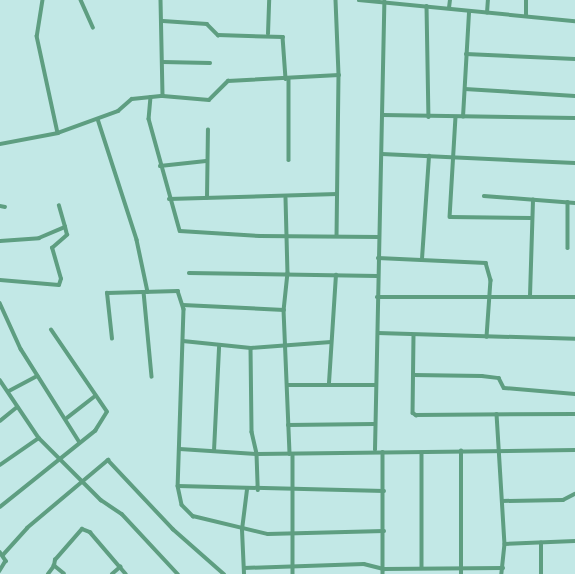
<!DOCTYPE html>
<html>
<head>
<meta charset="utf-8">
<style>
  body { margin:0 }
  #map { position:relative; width:575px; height:574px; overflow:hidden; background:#c2e8e6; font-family:"DM Sans",sans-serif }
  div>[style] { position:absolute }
  .minor>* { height:3.5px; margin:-1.75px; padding:0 1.75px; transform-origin:1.75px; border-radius:1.75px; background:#5e9e81 }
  span { translate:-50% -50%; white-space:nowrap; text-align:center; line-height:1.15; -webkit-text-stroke:4px #fff; paint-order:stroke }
</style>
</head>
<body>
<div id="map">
  <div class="minor">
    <i style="left:43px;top:0;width:36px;rotate:99deg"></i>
    <i style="left:37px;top:36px;width:99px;rotate:77.8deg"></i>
    <i style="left:81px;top:0;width:30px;rotate:66deg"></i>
    <i style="left:161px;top:0;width:96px;rotate:88.8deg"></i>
    <i style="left:336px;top:0;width:75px;rotate:87.7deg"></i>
    <i style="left:339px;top:75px;width:161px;rotate:90.7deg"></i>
    <i style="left:359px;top:0;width:217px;rotate:5.6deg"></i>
    <i style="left:427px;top:6px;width:111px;rotate:89deg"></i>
    <i style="left:449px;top:8px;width:8px;rotate:-83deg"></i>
    <i style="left:487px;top:13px;width:13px;rotate:-86deg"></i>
    <i style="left:526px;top:16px;width:16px;rotate:-90deg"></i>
    <i style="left:163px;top:21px;width:44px;rotate:3.9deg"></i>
    <i style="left:207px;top:24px;width:16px;rotate:45deg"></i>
    <i style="left:218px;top:35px;width:65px;rotate:1.8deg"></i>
    <i style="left:283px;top:37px;width:42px;rotate:85.9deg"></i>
    <i style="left:268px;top:34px;width:34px;rotate:-88deg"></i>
    <i style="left:466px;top:54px;width:109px;rotate:2.6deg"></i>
    <i style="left:163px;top:62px;width:47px;rotate:1.2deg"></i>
    <i style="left:289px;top:79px;width:81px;rotate:90deg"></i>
    <i style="left:465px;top:89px;width:110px;rotate:3.6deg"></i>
    <i style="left:151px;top:97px;width:22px;rotate:95deg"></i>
    <i style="left:149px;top:119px;width:116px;rotate:74.5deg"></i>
    <i style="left:180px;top:231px;width:80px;rotate:3.6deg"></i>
    <i style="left:260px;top:236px;width:119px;rotate:0.5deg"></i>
    <i style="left:383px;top:115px;width:192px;rotate:0.9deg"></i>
    <i style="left:456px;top:117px;width:100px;rotate:93.4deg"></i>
    <i style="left:450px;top:217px;width:81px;rotate:0.7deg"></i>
    <i style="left:463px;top:117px;width:105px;rotate:-86.7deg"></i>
    <i style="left:98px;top:119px;width:127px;rotate:72.1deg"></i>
    <i style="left:137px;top:240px;width:53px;rotate:78.1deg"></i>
    <i style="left:0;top:144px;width:59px;rotate:-10.7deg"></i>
    <i style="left:58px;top:133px;width:64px;rotate:-20.1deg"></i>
    <i style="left:118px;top:111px;width:18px;rotate:-41deg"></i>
    <i style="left:132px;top:99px;width:31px;rotate:-6deg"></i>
    <i style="left:163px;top:96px;width:46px;rotate:5deg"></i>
    <i style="left:209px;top:100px;width:27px;rotate:-45deg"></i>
    <i style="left:228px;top:81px;width:111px;rotate:-3.1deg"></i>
    <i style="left:382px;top:154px;width:193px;rotate:2.7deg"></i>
    <i style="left:160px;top:166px;width:46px;rotate:-6.2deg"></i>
    <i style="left:484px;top:196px;width:91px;rotate:4.4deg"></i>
    <i style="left:207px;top:198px;width:68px;rotate:-89.2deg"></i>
    <i style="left:286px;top:198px;width:75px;rotate:88.5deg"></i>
    <i style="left:288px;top:273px;width:37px;rotate:96deg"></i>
    <i style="left:284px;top:310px;width:144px;rotate:87.6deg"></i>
    <i style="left:169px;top:199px;width:168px;rotate:-1.7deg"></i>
    <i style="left:568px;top:202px;width:46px;rotate:90deg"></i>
    <i style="left:0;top:206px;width:5px;rotate:11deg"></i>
    <i style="left:0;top:241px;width:39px;rotate:-4deg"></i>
    <i style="left:39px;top:238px;width:28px;rotate:-23deg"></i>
    <i style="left:65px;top:227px;width:22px;rotate:-106deg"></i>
    <i style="left:378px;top:258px;width:108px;rotate:2.7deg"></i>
    <i style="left:486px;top:263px;width:18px;rotate:74deg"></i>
    <i style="left:491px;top:280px;width:57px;rotate:94deg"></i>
    <i style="left:422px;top:259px;width:103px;rotate:-86.1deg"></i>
    <i style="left:189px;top:273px;width:188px;rotate:0.9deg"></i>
    <i style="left:0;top:280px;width:59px;rotate:4.8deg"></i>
    <i style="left:59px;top:285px;width:6px;rotate:-72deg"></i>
    <i style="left:61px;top:279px;width:32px;rotate:-106deg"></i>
    <i style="left:52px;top:248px;width:20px;rotate:-41deg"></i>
    <i style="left:67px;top:235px;width:8px;rotate:-104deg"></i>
    <i style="left:144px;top:292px;width:85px;rotate:84.6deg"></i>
    <i style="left:530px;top:296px;width:96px;rotate:-88.2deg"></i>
    <i style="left:377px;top:297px;width:198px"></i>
    <i style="left:0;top:303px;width:51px;rotate:65.5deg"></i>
    <i style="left:21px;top:349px;width:109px;rotate:57.8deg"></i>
    <i style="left:183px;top:305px;width:101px;rotate:2.8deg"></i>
    <i style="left:378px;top:333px;width:197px;rotate:1.7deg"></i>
    <i style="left:414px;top:335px;width:78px;rotate:90.7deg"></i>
    <i style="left:413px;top:413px;width:4px;rotate:34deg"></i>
    <i style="left:416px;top:415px;width:159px;rotate:-0.4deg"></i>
    <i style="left:112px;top:339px;width:46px;rotate:-96.2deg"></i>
    <i style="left:107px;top:293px;width:71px;rotate:-1.6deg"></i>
    <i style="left:178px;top:291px;width:19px;rotate:72deg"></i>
    <i style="left:184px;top:309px;width:177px;rotate:91.9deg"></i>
    <i style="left:178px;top:486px;width:19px;rotate:78deg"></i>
    <i style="left:182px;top:505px;width:16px;rotate:45deg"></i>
    <i style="left:193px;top:516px;width:77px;rotate:13.5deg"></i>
    <i style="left:268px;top:534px;width:116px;rotate:-1.5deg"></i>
    <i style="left:183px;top:341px;width:68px;rotate:5.9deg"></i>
    <i style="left:251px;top:348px;width:80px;rotate:-4.3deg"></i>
    <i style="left:251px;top:348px;width:84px;rotate:89.3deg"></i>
    <i style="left:252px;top:432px;width:23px;rotate:77deg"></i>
    <i style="left:257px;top:454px;width:36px;rotate:88deg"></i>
    <i style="left:414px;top:375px;width:68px;rotate:0.8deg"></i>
    <i style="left:482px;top:376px;width:17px;rotate:7deg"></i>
    <i style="left:499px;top:378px;width:11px;rotate:63deg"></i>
    <i style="left:504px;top:388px;width:71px;rotate:4.8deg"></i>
    <i style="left:0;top:380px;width:70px;rotate:56.1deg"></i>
    <i style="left:39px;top:438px;width:88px;rotate:45deg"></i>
    <i style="left:101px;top:500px;width:25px;rotate:34deg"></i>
    <i style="left:122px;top:514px;width:82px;rotate:47deg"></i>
    <i style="left:329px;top:383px;width:108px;rotate:-86.3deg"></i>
    <i style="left:287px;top:385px;width:88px"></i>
    <i style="left:9px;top:391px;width:32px;rotate:-28deg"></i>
    <i style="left:497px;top:414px;width:130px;rotate:86.5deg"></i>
    <i style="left:505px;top:544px;width:30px;rotate:96deg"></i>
    <i style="left:67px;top:418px;width:34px;rotate:-38deg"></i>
    <i style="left:0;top:421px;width:22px;rotate:-39deg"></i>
    <i style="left:288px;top:425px;width:86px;rotate:-0.7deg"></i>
    <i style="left:180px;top:449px;width:77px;rotate:3.7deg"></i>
    <i style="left:257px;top:454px;width:318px;rotate:-0.7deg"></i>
    <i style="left:375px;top:450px;width:448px;rotate:-88.8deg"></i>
    <i style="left:214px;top:451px;width:104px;rotate:-87.2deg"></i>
    <i style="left:383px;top:452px;width:122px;rotate:90deg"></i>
    <i style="left:422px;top:453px;width:115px;rotate:90deg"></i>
    <i style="left:293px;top:454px;width:120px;rotate:90deg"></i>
    <i style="left:0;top:465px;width:47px;rotate:-34.7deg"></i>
    <i style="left:178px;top:486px;width:206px;rotate:1.4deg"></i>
    <i style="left:502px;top:501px;width:61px;rotate:-0.9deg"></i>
    <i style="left:563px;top:500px;width:13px;rotate:-27deg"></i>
    <i style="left:0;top:507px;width:122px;rotate:-38.7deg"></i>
    <i style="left:95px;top:431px;width:22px;rotate:-58deg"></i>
    <i style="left:107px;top:412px;width:99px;rotate:-124.3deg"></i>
    <i style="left:505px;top:544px;width:70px;rotate:-2.5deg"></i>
    <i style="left:0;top:552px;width:11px;rotate:56deg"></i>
    <i style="left:6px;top:561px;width:12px;rotate:121deg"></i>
    <i style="left:3px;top:555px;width:36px;rotate:-48deg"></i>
    <i style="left:27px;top:528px;width:106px;rotate:-40deg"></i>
    <i style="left:108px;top:460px;width:95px;rotate:46.7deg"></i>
    <i style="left:173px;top:529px;width:68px;rotate:41.4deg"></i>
    <i style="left:244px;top:568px;width:120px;rotate:-1.9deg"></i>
    <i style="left:364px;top:564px;width:21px;rotate:14deg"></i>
    <i style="left:384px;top:569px;width:119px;rotate:-0.5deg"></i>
    <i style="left:48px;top:574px;width:10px;rotate:-53deg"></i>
    <i style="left:64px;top:574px;width:13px;rotate:-141deg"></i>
    <i style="left:54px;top:566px;width:6px;rotate:-81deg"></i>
    <i style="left:55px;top:560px;width:41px;rotate:-48.9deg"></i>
    <i style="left:82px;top:529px;width:9px;rotate:21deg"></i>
    <i style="left:90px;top:532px;width:55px;rotate:49.4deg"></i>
    <i style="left:112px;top:574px;width:11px;rotate:-41deg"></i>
    <i style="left:244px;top:574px;width:44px;rotate:-92.6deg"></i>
    <i style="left:242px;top:530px;width:40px;rotate:-82.9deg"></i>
    <i style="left:461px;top:574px;width:123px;rotate:-90deg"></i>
    <i style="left:541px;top:574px;width:31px;rotate:-90deg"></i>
  </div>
</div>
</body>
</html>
